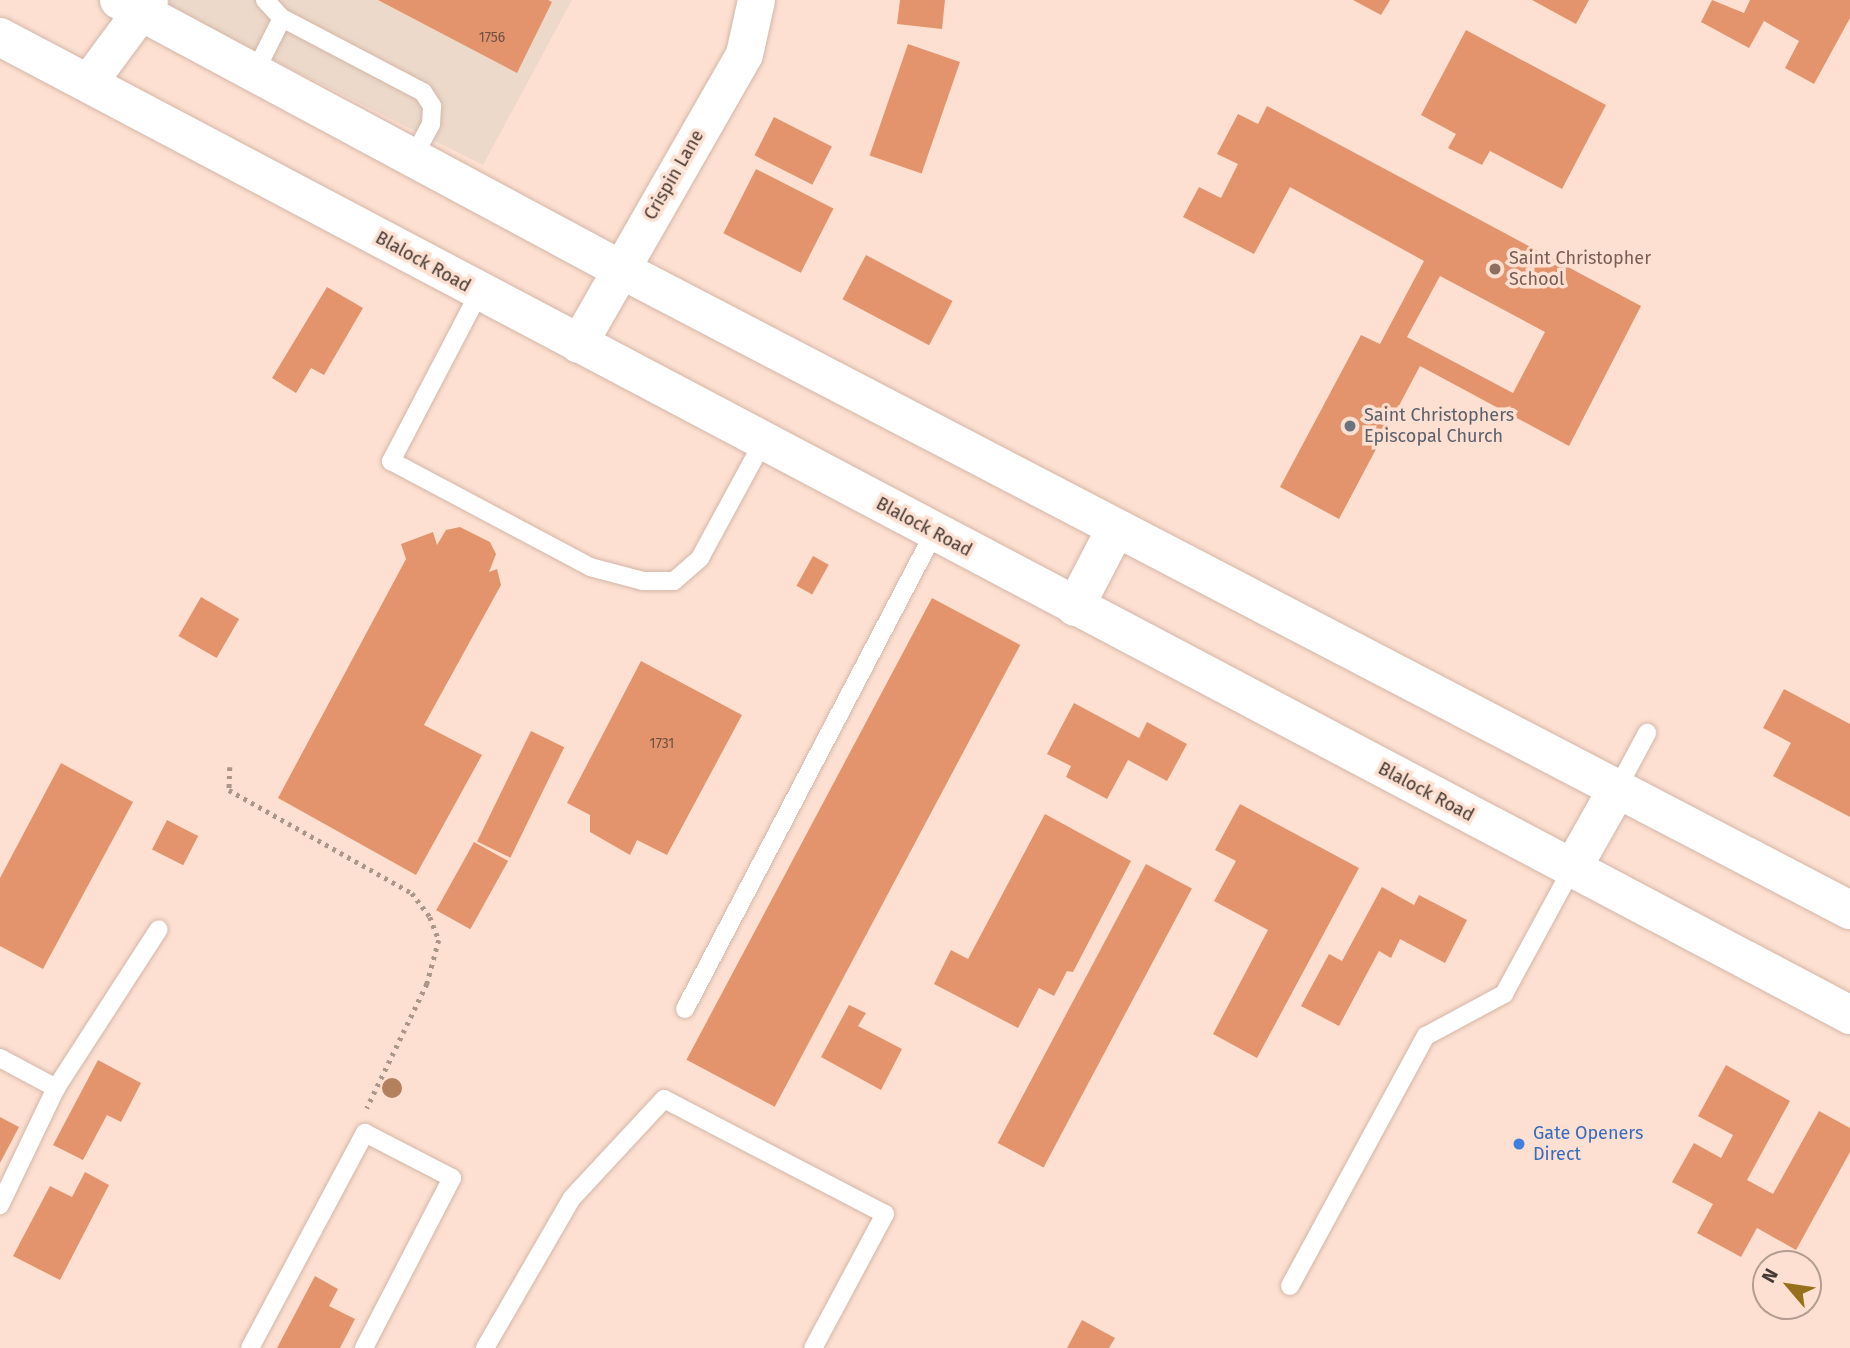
<!DOCTYPE html>
<html>
<head>
<meta charset="utf-8">
<style>
  body { margin:0 }
  #map { position:relative; width:1850px; height:1348px; overflow:hidden; background:#fde0d1; font-family:"Fira Sans",sans-serif }
  div>[style] { position:absolute }
  .commercial>* { inset:0; background:#ecd9c9 }
  .building>* { inset:0; background:#e4946d; transform-origin:0 0 }
  .path>* { height:4.5px; margin-top:-2.25px; transform-origin:0; background:repeating-linear-gradient(90deg,#ab968b 0 3.5px,transparent 0 8.5px) }
  .roads { filter:drop-shadow(0 0 2px #d3b6a8) drop-shadow(0 0 2px #d3b6a8) }
  .service>* { height:18px; margin:-9px; padding:0 9px; transform-origin:9px; border-radius:9px; background:#fff }
  .minor>* { height:37px; margin:-18.5px; padding:0 18.5px; transform-origin:18.5px; border-radius:18.5px; background:#fff }
  .secondary>* { height:38px; margin:-19px; padding:0 19px; transform-origin:19px; border-radius:19px; background:#fff }
  .trees>* { width:20px; height:20px; margin:-10px; border-radius:50%; background:#b4815e }
  .dots>* { width:19px; height:19px; translate:-50% -50%; box-sizing:border-box; border:4px solid #fde0d1; border-radius:50% }
  span { translate:-50% -50%; white-space:nowrap; text-align:center; line-height:1.15; -webkit-text-stroke:7px #fde0d1; paint-order:stroke }
  .number-label { font-size:14px; color:#6e5042 }
  .number-label span { -webkit-text-stroke-width:0 }
  .street-label { font-size:18px; color:#463a34 }
  .education-label { font-size:18px; color:#785e54 }
  .left { translate:0 -50%; text-align:left }
  .worship-label { font-size:18px; color:#5b616d }
  .shop-label { font-size:18px; color:#366cbe }
  .north { position:absolute; left:1752px; top:1250px; width:70px; height:70px; box-sizing:border-box; background:#fde0d1; border:2px solid #b49e92; border-radius:50%; rotate:299deg; font-size:19px; font-weight:700; line-height:28px; text-align:center; color:#463a34 }
  .north::after { content:''; display:block; margin:auto; width:24px; height:32px; background:#96701a; clip-path:polygon(50% 0,100% 100%,50% 72%,0 100%) }
</style>
</head>
<body>
<div id="map">
  <div class="commercial">
    <i style="clip-path:polygon(153px 0,572px 0,483px 165px)"></i>
  </div>
  <div class="building">
    <i style="clip-path:polygon(378px 0,548px 0,552px 2px,517px 73px)"></i>
    <i style="clip-path:polygon(900px 0,945px 0,942px 29px,897px 24px)"></i>
    <i style="clip-path:polygon(1353px 0,1390px 0,1381px 15px)"></i>
    <i style="clip-path:polygon(1532px 0,1589px 0,1576px 24px)"></i>
    <i style="clip-path:polygon(1712px 0,1744px 13px,1750px 0,1850px 0,1850px 18px,1814px 84px,1785px 68px,1799px 41px,1764px 21px,1749px 48px,1701px 22px)"></i>
    <i style="clip-path:polygon(1466px 30px,1606px 105px,1562px 189px,1490px 151px,1482px 165px,1448px 148px,1456px 134px,1421px 115px)"></i>
    <i style="left:908px;top:44px;width:55px;height:118px;rotate:19deg"></i>
    <i style="clip-path:polygon(evenodd,1267px 106px,1641px 306px,1569px 446px,1420px 366px,1339px 519px,1280px 487px,1361px 335px,1380px 344px,1424px 261px,1290px 187px,1254px 254px,1183px 217px,1199px 187px,1221px 198px,1238px 164px,1217px 154px,1238px 114px,1258px 124px,1267px 106px,1440px 276px,1545px 332px,1513px 393px,1407px 337px,1440px 276px)"></i>
    <i style="left:774px;top:117px;width:65px;height:43px;rotate:27deg"></i>
    <i style="left:756px;top:169px;width:87px;height:72px;rotate:27deg"></i>
    <i style="left:866px;top:255px;width:98px;height:50px;rotate:28deg"></i>
    <i style="clip-path:polygon(327px 287px,363px 308px,324px 375px,311px 368px,296px 393px,272px 378px)"></i>
    <i style="clip-path:polygon(460px 527px,490px 542px,496px 554px,489px 572px,497px 569px,501px 585px,424px 725px,482px 755px,416px 875px,278px 798px,406px 559px,401px 544px,433px 532px,437px 545px,446px 530px)"></i>
    <i style="left:813px;top:556px;width:18px;height:34px;rotate:29deg"></i>
    <i style="left:201px;top:597px;width:44px;height:45px;rotate:30deg"></i>
    <i style="left:932px;top:598px;width:100px;height:523px;rotate:28deg"></i>
    <i style="clip-path:polygon(641px 661px,742px 715px,667px 855px,637px 840px,630px 855px,590px 832px,590px 815px,567px 803px)"></i>
    <i style="clip-path:polygon(1784px 689px,1850px 724px,1850px 817px,1773px 776px,1791px 743px,1763px 728px)"></i>
    <i style="clip-path:polygon(1074px 703px,1139px 738px,1147px 722px,1187px 744px,1167px 781px,1128px 760px,1107px 799px,1066px 777px,1071px 766px,1047px 754px)"></i>
    <i style="left:531px;top:731px;width:37px;height:123px;rotate:26deg"></i>
    <i style="clip-path:polygon(61px 763px,133px 802px,43px 969px,0 946px,0 878px)"></i>
    <i style="clip-path:polygon(1240px 804px,1359px 868px,1257px 1058px,1213px 1034px,1268px 930px,1214px 901px,1236px 861px,1215px 850px)"></i>
    <i style="clip-path:polygon(1045px 814px,1131px 861px,1073px 972px,1067px 971px,1054px 996px,1039px 988px,1018px 1028px,934px 984px,951px 950px,968px 959px)"></i>
    <i style="left:167px;top:820px;width:35px;height:33px;rotate:27deg"></i>
    <i style="left:474px;top:842px;width:39px;height:78px;rotate:29deg"></i>
    <i style="left:1146px;top:864px;width:52px;height:316px;rotate:28deg"></i>
    <i style="clip-path:polygon(1382px 887px,1414px 905px,1419px 895px,1467px 920px,1445px 963px,1400px 939px,1391px 958px,1379px 951px,1339px 1026px,1301px 1006px,1329px 954px,1342px 961px)"></i>
    <i style="clip-path:polygon(849px 1005px,866px 1013px,858px 1026px,902px 1049px,881px 1090px,821px 1057px)"></i>
    <i style="clip-path:polygon(98px 1060px,141px 1083px,121px 1122px,107px 1115px,83px 1160px,53px 1145px)"></i>
    <i style="clip-path:polygon(1726px 1065px,1790px 1101px,1747px 1180px,1773px 1194px,1819px 1111px,1850px 1128px,1850px 1152px,1796px 1250px,1757px 1228px,1741px 1257px,1697px 1233px,1713px 1204px,1672px 1182px,1694px 1143px,1721px 1158px,1733px 1135px,1698px 1116px)"></i>
    <i style="clip-path:polygon(0 1117px,19px 1127px,0 1163px)"></i>
    <i style="clip-path:polygon(85px 1172px,109px 1185px,60px 1280px,13px 1256px,50px 1186px,72px 1197px)"></i>
    <i style="clip-path:polygon(315px 1276px,338px 1289px,329px 1306px,355px 1319px,340px 1348px,277px 1348px)"></i>
    <i style="clip-path:polygon(1082px 1320px,1115px 1338px,1109px 1348px,1067px 1348px)"></i>
  </div>
  <div class="path">
    <i style="left:230px;top:767px;width:23px;rotate:92deg"></i>
    <i style="left:229px;top:790px;width:210px;rotate:29.4deg"></i>
    <i style="left:412px;top:893px;width:30px;rotate:53deg"></i>
    <i style="left:430px;top:917px;width:25px;rotate:69deg"></i>
    <i style="left:439px;top:940px;width:46px;rotate:105.3deg"></i>
    <i style="left:427px;top:984px;width:138px;rotate:115.8deg"></i>
  </div>
  <div class="roads">
    <div class="service">
      <i style="left:265px;top:0;width:25px;rotate:47deg"></i>
      <i style="left:282px;top:18px;width:159px;rotate:27.7deg"></i>
      <i style="left:423px;top:92px;width:17px;rotate:57deg"></i>
      <i style="left:432px;top:106px;width:18px;rotate:93deg"></i>
      <i style="left:431px;top:124px;width:38px;rotate:118deg"></i>
      <i style="left:255px;top:72px;width:60px;rotate:-63.4deg"></i>
      <i style="left:479px;top:293px;width:190px;rotate:117.6deg"></i>
      <i style="left:391px;top:461px;width:225px;rotate:28deg"></i>
      <i style="left:590px;top:567px;width:55px;rotate:14.8deg"></i>
      <i style="left:643px;top:581px;width:31px"></i>
      <i style="left:674px;top:581px;width:35px;rotate:-41deg"></i>
      <i style="left:700px;top:558px;width:134px;rotate:-61.5deg"></i>
      <i style="left:1617px;top:789px;width:64px;rotate:-61.8deg"></i>
      <i style="left:685px;top:1009px;width:537px;rotate:-62.39deg"></i>
      <i style="left:0;top:1058px;width:64px;rotate:28.2deg"></i>
      <i style="left:56px;top:1088px;width:130px;rotate:115.6deg"></i>
      <i style="left:56px;top:1088px;width:189px;rotate:-57.1deg"></i>
      <i style="left:1290px;top:1286px;width:285px;rotate:-61.5deg"></i>
      <i style="left:1426px;top:1036px;width:89px;rotate:-28.3deg"></i>
      <i style="left:1504px;top:994px;width:142px;rotate:-61.5deg"></i>
      <i style="left:250px;top:1348px;width:244px;rotate:-61.9deg"></i>
      <i style="left:365px;top:1133px;width:98px;rotate:27.3deg"></i>
      <i style="left:452px;top:1178px;width:191px;rotate:117.4deg"></i>
      <i style="left:485px;top:1348px;width:173px;rotate:-59.9deg"></i>
      <i style="left:572px;top:1198px;width:135px;rotate:-47.1deg"></i>
      <i style="left:664px;top:1099px;width:249px;rotate:27.5deg"></i>
      <i style="left:885px;top:1214px;width:152px;rotate:118.2deg"></i>
    </div>
    <div class="minor">
      <i style="left:89px;top:81px;width:101px;rotate:-53.5deg"></i>
      <i style="left:578px;top:344px;width:334px;rotate:-60.2deg"></i>
      <i style="left:744px;top:54px;width:55px;rotate:-77.5deg"></i>
    </div>
    <div class="secondary">
      <i style="left:119px;top:0;width:569px;rotate:28.23deg"></i>
      <i style="left:620px;top:269px;width:1387px;rotate:27.53deg"></i>
      <i style="left:0;top:37px;width:2093px;rotate:27.86deg"></i>
      <i style="left:1075px;top:607px;width:89px;rotate:-62.6deg"></i>
      <i style="left:1572px;top:869px;width:92px;rotate:-60.6deg"></i>
    </div>
  </div>
  <div class="trees">
    <i style="left:392px;top:1088px"></i>
  </div>
  <div class="dots">
    <i style="left:1495px;top:269px;background:#8d6e63"></i>
    <i style="left:1350px;top:426px;background:#6b7280"></i>
    <i style="left:1519px;top:1144px;background:#3f7fe0"></i>
  </div>
  <div class="number-label">
    <span style="left:492px;top:38px">1756</span>
    <span style="left:662px;top:744px">1731</span>
  </div>
  <div class="street-label">
    <span style="left:674px;top:175px;rotate:-60deg">Crispin Lane</span>
    <span style="left:423px;top:262px;rotate:29deg">Blalock Road</span>
    <span style="left:924px;top:527px;rotate:28deg">Blalock Road</span>
    <span style="left:1426px;top:792px;rotate:28deg">Blalock Road</span>
  </div>
  <div class="education-label">
    <span class="left" style="left:1509px;top:269px">Saint Christopher<br>School</span>
  </div>
  <div class="worship-label">
    <span class="left" style="left:1364px;top:426px">Saint Christophers<br>Episcopal Church</span>
  </div>
  <div class="shop-label">
    <span class="left" style="left:1533px;top:1144px">Gate Openers<br>Direct</span>
  </div>
  <div class="north">N</div>
</div>
</body>
</html>
